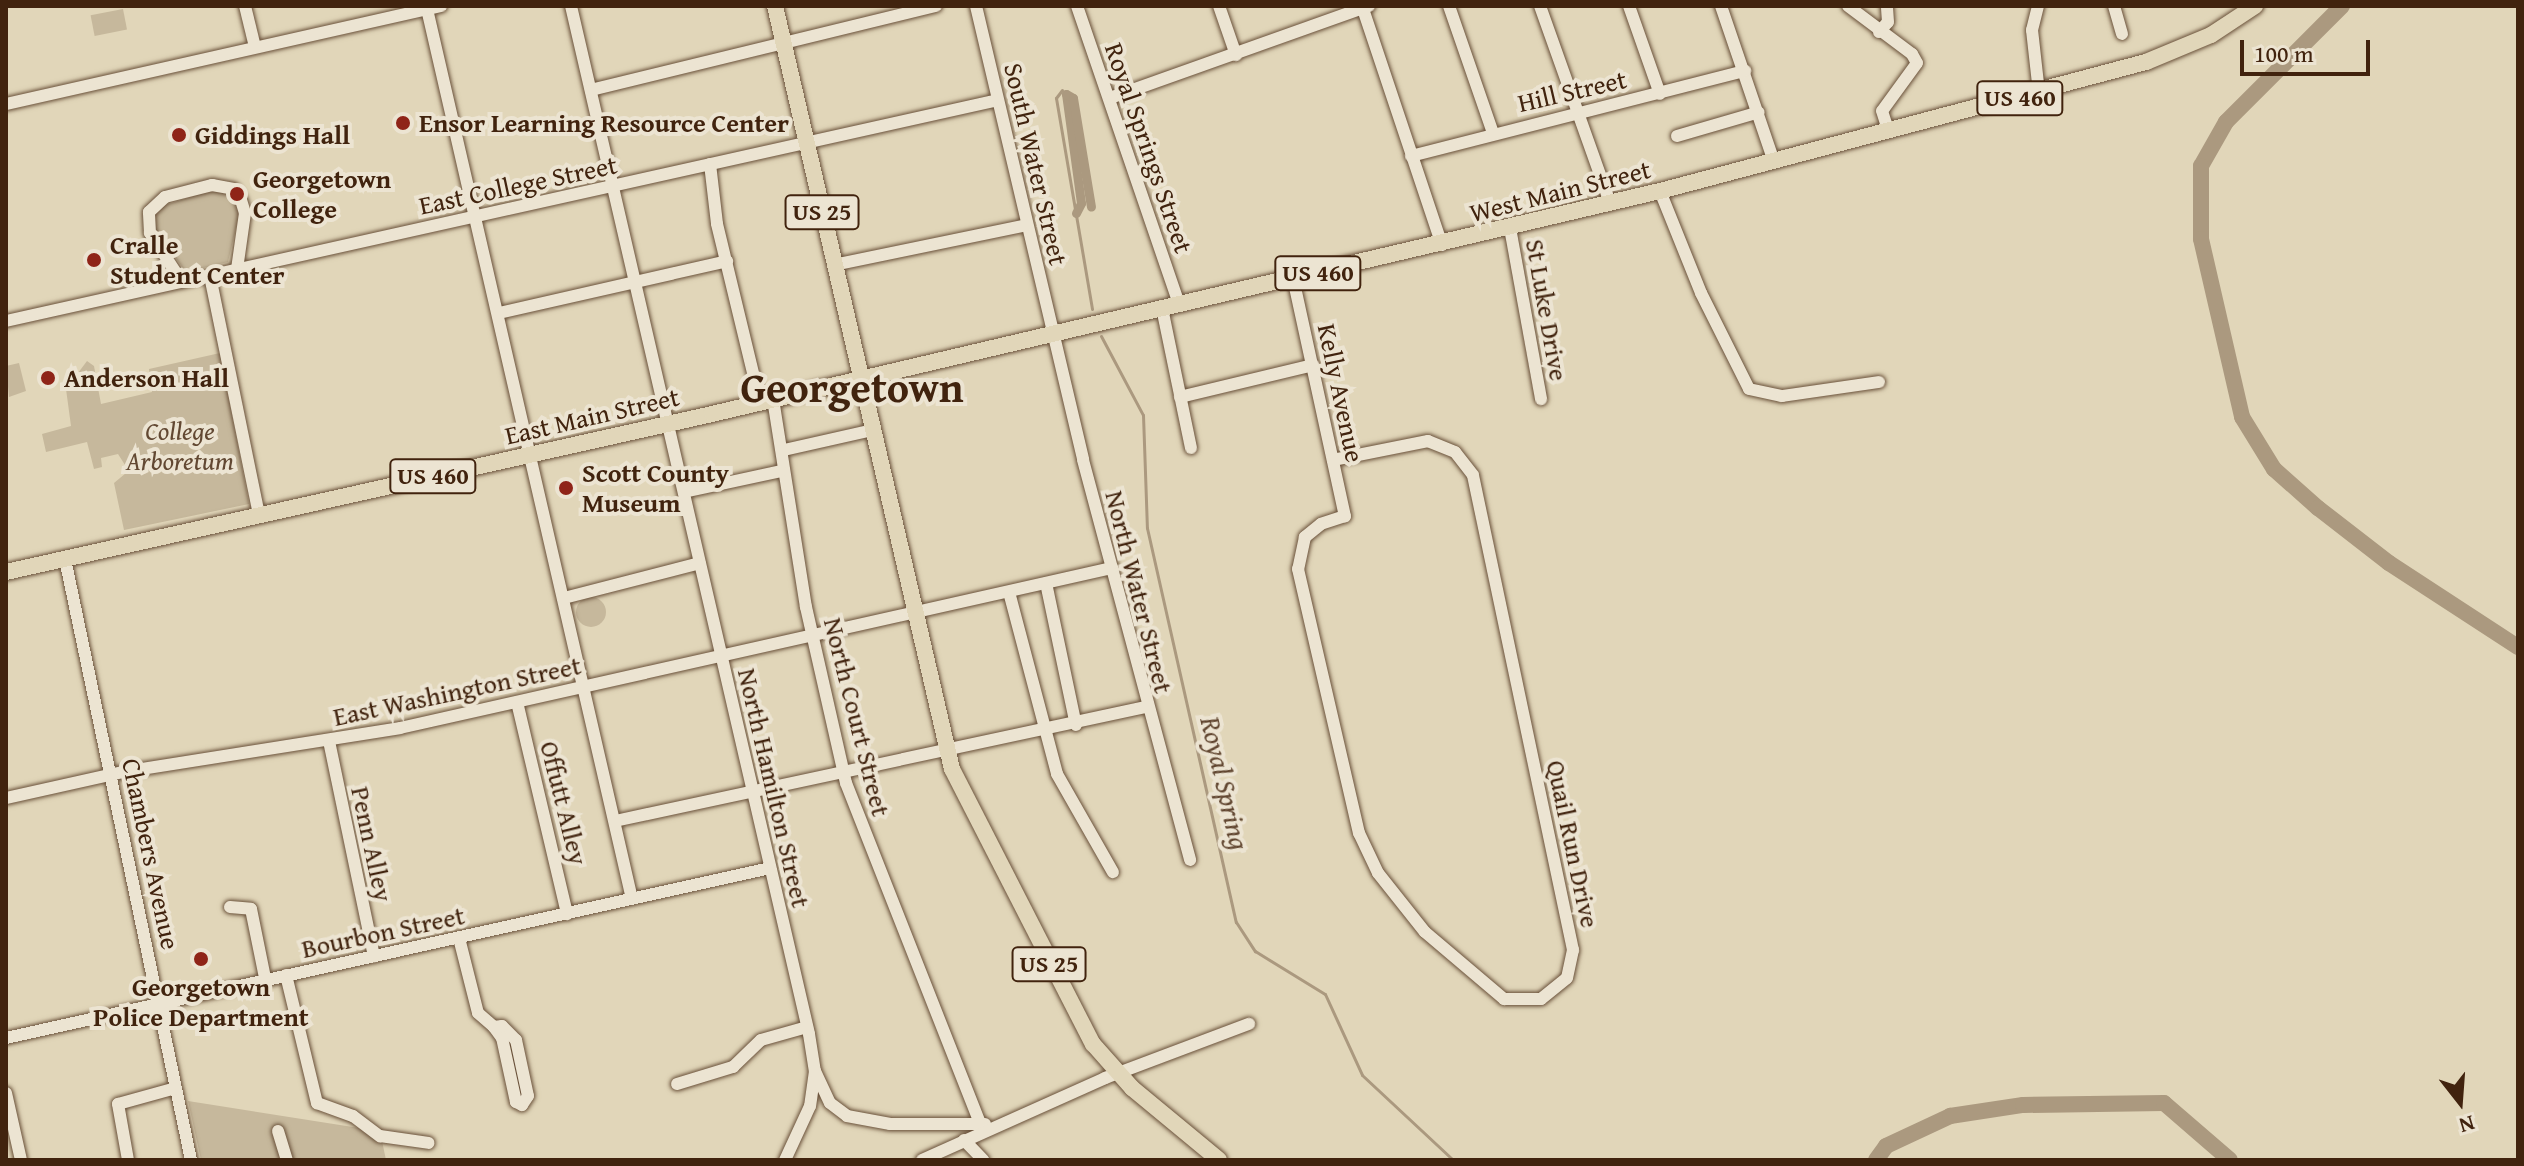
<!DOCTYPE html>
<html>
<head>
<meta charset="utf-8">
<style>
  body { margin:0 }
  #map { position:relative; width:2524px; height:1166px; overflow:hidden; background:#e1d6b9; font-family:"Gentium Book Plus",serif }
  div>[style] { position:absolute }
  .green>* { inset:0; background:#c6b89c; transform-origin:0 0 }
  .round { border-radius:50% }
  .stream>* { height:3px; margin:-1.5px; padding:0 1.5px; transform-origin:1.5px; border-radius:1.5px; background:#ab997f }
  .canal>* { height:9px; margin:-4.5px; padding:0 4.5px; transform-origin:4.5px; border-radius:4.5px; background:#ab997f }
  .river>* { height:16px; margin:-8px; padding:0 8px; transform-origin:8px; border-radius:8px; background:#ab997f }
  .roads { filter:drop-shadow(0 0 2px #695039) drop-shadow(0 0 2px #695039) }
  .minor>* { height:12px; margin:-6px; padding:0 6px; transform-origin:6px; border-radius:6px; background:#ece4d2 }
  .major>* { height:16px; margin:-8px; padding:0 8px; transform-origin:8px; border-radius:8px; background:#e1d6b9 }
  .dots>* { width:22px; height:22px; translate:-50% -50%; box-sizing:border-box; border:4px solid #ece4d2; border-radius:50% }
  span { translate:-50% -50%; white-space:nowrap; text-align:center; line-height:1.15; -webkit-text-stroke:8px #ece4d2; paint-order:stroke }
  .shield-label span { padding:2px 6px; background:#ece4d2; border:2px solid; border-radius:6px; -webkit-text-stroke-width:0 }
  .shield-label { font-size:24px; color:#41230e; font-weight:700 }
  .street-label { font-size:26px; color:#41230e }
  .poi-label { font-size:26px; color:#41230e; font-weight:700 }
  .left { translate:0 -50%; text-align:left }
  .park-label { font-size:26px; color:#624832; font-style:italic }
  .water-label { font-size:28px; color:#614630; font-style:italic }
  .town-label { font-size:42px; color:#41230e; font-weight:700 }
  .frame { position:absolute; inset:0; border:8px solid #41230e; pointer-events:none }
  .north { position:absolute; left:2420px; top:1062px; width:80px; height:80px; -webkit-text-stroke:6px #ece4d2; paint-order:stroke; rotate:163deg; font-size:22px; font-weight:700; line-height:32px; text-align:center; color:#41230e }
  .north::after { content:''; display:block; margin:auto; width:28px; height:36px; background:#41230e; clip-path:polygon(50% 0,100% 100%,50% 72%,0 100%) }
  .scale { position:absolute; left:2240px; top:40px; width:130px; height:36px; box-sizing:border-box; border:4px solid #41230e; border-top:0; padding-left:10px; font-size:24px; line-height:28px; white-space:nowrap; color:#41230e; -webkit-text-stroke:6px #ece4d2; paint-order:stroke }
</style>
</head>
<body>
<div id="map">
  <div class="green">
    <i style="left:123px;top:9px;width:21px;height:33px;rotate:79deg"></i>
    <i style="clip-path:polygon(216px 189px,231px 193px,240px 211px,228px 262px,186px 272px,153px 227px,156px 208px)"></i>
    <i style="clip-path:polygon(220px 353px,249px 504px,124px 530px,114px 483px,126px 473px,125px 465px,118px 454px,101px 458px,102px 467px,94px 469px,87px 442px,46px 452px,42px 434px,71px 426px,66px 389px,87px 361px,94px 366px,101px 404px,152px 392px,149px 369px)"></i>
    <i style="clip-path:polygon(19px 363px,26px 391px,9px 397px,6px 366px)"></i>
    <i class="round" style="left:576px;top:597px;width:30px;height:30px"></i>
    <i style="clip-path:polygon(188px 1101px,359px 1128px,382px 1141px,386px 1160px,201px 1160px)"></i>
  </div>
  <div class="stream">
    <i style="left:1062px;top:90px;width:10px;rotate:127deg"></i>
    <i style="left:1056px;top:98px;width:214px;rotate:80.3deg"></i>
    <i style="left:1101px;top:336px;width:89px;rotate:62deg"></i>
    <i style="left:1143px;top:415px;width:113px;rotate:88deg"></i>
    <i style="left:1147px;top:528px;width:404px;rotate:77.3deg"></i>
    <i style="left:1236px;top:922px;width:35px;rotate:57deg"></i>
    <i style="left:1255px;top:951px;width:82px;rotate:31.6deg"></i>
    <i style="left:1325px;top:994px;width:89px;rotate:65.4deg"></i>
    <i style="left:1362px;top:1075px;width:125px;rotate:43deg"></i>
  </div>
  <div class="canal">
    <i style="left:1076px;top:213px;width:11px;rotate:-63deg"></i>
    <i style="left:1081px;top:203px;width:110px;rotate:-97.8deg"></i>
    <i style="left:1066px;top:94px;width:8px;rotate:30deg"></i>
    <i style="left:1073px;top:98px;width:110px;rotate:80.6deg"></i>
  </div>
  <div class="river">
    <i style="left:2342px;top:6px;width:164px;rotate:135deg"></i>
    <i style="left:2226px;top:122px;width:51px;rotate:119.6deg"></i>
    <i style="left:2201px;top:166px;width:73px;rotate:90deg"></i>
    <i style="left:2201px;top:239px;width:183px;rotate:77deg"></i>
    <i style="left:2242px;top:417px;width:61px;rotate:58.4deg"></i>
    <i style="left:2274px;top:469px;width:59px;rotate:41.6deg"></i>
    <i style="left:2318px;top:508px;width:90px;rotate:37.8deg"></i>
    <i style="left:2389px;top:563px;width:154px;rotate:33.1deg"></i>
    <i style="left:1876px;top:1160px;width:17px;rotate:-54deg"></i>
    <i style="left:1886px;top:1146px;width:71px;rotate:-25.1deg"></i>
    <i style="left:1950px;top:1116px;width:74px;rotate:-8.6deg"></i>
    <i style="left:2023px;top:1105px;width:141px;rotate:-0.8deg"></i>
    <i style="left:2164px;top:1103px;width:87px;rotate:40.8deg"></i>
  </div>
  <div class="roads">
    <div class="minor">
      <i style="left:245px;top:6px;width:42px;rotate:76.3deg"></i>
      <i style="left:571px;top:6px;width:1055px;rotate:76.96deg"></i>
      <i style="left:809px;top:1034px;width:37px;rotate:81deg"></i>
      <i style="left:815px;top:1071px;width:35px;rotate:98deg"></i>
      <i style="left:810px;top:1106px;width:60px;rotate:114.8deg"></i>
      <i style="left:976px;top:6px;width:466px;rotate:76.7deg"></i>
      <i style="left:1083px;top:460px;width:414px;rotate:75deg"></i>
      <i style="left:1077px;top:6px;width:315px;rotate:71.1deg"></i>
      <i style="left:1219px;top:6px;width:52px;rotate:70.9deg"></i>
      <i style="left:1362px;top:6px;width:252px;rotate:71.5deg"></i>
      <i style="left:1449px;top:6px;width:134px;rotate:70.9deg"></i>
      <i style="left:1540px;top:6px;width:209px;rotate:70.4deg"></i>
      <i style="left:1629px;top:6px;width:93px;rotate:70.6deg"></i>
      <i style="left:1721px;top:6px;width:165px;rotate:71.2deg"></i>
      <i style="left:1848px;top:6px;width:80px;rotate:36.9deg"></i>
      <i style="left:1912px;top:54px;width:10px;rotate:61deg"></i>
      <i style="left:1917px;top:63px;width:59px;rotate:126.1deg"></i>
      <i style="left:1882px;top:111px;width:20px;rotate:72deg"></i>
      <i style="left:2038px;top:6px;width:25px;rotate:104deg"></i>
      <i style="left:2032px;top:30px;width:62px;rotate:83.6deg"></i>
      <i style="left:2114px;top:6px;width:29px;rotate:74deg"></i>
      <i style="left:427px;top:9px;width:913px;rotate:77.03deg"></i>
      <i style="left:1879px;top:32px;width:13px;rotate:-48deg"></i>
      <i style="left:1888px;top:22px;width:16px;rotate:-94deg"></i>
      <i style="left:591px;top:90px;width:355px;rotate:-13.7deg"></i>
      <i style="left:1110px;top:98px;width:275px;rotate:-19.6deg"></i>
      <i style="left:6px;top:104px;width:446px;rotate:-12.7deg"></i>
      <i style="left:1677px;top:136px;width:85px;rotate:-16.3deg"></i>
      <i style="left:1411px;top:156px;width:345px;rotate:-14.3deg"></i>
      <i style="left:710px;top:164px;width:60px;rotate:83.3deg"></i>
      <i style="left:717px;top:224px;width:183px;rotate:76.4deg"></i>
      <i style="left:1660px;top:191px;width:110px;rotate:68.1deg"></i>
      <i style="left:1701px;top:293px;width:107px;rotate:63.4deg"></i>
      <i style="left:1749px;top:389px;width:34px;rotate:12deg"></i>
      <i style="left:1782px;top:396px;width:98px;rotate:-8.2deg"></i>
      <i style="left:1510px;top:228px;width:174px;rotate:79.7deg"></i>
      <i style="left:834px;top:265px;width:197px;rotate:-11.7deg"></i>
      <i style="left:210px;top:276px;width:244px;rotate:78.4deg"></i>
      <i style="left:1293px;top:278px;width:244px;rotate:77.7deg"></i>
      <i style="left:1345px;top:516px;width:25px;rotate:162deg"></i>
      <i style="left:1321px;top:524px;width:21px;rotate:141deg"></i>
      <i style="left:1305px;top:537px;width:33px;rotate:102deg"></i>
      <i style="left:1298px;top:569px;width:271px;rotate:77deg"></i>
      <i style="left:1359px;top:833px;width:44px;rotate:64.6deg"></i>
      <i style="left:1378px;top:873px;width:75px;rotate:51.5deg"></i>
      <i style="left:1425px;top:932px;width:104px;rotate:40.3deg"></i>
      <i style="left:1504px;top:999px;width:37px"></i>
      <i style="left:1541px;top:999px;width:33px;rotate:-39deg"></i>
      <i style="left:1567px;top:978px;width:29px;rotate:-78deg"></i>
      <i style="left:1573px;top:950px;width:485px;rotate:-101.9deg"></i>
      <i style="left:1473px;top:475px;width:29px;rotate:-128deg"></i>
      <i style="left:1455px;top:452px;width:29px;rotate:-158deg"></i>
      <i style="left:1428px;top:441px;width:97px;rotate:168.7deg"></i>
      <i style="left:182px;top:282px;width:59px;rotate:-123.1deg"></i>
      <i style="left:150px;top:233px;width:21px;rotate:-93deg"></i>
      <i style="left:149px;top:212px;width:22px;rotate:-43deg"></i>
      <i style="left:165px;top:197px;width:49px;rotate:-14.3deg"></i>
      <i style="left:212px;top:185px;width:22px;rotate:10deg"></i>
      <i style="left:234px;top:189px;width:13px;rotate:58deg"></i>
      <i style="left:241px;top:200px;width:14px;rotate:73deg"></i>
      <i style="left:245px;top:213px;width:57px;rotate:98.1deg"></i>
      <i style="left:1162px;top:308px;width:143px;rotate:78.3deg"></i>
      <i style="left:499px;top:313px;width:234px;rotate:-12.8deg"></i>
      <i style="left:6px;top:321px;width:1016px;rotate:-12.56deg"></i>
      <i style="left:1180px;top:397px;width:137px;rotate:-13.5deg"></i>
      <i style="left:773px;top:399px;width:211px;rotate:81deg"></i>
      <i style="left:806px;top:607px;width:180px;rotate:77.2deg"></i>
      <i style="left:846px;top:783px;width:366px;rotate:68.5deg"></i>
      <i style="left:784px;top:450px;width:91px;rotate:-12.7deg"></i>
      <i style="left:684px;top:492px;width:99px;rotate:-12.2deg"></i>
      <i style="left:65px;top:559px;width:614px;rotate:78.16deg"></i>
      <i style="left:1046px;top:583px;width:145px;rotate:78.1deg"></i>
      <i style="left:1009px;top:592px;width:188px;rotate:75.2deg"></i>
      <i style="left:1057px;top:774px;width:113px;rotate:60.3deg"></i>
      <i style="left:564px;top:598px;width:140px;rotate:-14.4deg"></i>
      <i style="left:517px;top:702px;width:218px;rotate:76.7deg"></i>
      <i style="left:329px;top:741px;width:220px;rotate:78.2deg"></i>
      <i style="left:6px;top:798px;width:120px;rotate:-12.5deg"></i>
      <i style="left:123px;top:772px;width:280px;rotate:-9deg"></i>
      <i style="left:400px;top:728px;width:730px;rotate:-12.67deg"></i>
      <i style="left:615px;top:821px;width:542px;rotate:-12.14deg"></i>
      <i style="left:230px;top:907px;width:21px;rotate:5deg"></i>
      <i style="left:251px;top:909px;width:70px;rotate:78.5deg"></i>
      <i style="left:459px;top:938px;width:77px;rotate:75.8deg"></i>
      <i style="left:478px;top:1013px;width:21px;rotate:41deg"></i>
      <i style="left:286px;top:975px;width:132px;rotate:76.4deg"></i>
      <i style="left:317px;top:1103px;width:38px;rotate:20deg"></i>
      <i style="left:353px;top:1116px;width:34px;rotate:37deg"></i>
      <i style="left:380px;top:1136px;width:49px;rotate:8.1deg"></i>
      <i style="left:502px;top:1026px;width:20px;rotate:45deg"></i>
      <i style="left:516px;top:1040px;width:57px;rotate:77.9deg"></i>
      <i style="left:528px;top:1096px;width:11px;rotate:124deg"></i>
      <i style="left:522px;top:1105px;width:7px;rotate:-153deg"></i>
      <i style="left:516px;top:1102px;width:66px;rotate:-102.3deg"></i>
      <i style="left:502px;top:1038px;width:14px;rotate:-126deg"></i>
      <i style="left:494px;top:1027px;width:8px;rotate:-7deg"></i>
      <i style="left:6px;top:1038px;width:783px;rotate:-12.54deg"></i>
      <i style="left:815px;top:1071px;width:35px;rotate:65deg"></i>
      <i style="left:830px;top:1103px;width:21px;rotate:37deg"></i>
      <i style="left:847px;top:1116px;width:44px;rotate:10.5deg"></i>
      <i style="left:890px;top:1124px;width:95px"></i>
      <i style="left:677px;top:1084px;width:59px;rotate:-16.9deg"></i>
      <i style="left:733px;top:1067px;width:39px;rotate:-44deg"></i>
      <i style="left:761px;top:1040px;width:48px;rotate:-15.8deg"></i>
      <i style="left:6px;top:1093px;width:69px;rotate:77.4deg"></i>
      <i style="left:278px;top:1131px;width:30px;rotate:73deg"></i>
      <i style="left:964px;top:1140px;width:28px;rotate:46deg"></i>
      <i style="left:128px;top:1160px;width:57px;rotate:-100.1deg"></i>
      <i style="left:118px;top:1104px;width:60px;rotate:-15.4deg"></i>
      <i style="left:922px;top:1160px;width:201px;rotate:-24.1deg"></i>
      <i style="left:1105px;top:1078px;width:154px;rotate:-20.6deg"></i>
    </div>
    <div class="major">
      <i style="left:775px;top:6px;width:783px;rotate:76.94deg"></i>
      <i style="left:952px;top:769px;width:309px;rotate:62.9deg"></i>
      <i style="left:1093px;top:1044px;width:59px;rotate:48.4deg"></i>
      <i style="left:1132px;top:1088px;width:113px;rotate:39.6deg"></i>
      <i style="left:6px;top:572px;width:723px;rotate:-12.61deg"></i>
      <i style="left:712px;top:414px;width:974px;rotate:-13.24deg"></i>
      <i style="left:1660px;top:191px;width:503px;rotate:-14.87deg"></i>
      <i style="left:2146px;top:62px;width:70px;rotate:-22.6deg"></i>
      <i style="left:2211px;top:35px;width:53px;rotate:-33.4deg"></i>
    </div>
  </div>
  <div class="dots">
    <i style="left:403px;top:123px;background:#8f2418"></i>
    <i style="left:179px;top:135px;background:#8f2418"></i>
    <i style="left:237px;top:194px;background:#8f2418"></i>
    <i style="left:94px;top:260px;background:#8f2418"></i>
    <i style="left:48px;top:378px;background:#8f2418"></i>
    <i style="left:566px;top:488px;background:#8f2418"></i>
    <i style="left:201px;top:959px;background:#8f2418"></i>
  </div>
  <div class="shield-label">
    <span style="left:2020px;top:98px">US 460</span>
    <span style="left:822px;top:212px">US 25</span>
    <span style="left:1318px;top:273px">US 460</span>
    <span style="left:433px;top:476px">US 460</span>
    <span style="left:1049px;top:964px">US 25</span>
  </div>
  <div class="street-label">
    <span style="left:1572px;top:91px;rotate:-13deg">Hill Street</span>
    <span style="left:1149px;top:148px;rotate:71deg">Royal Springs Street</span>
    <span style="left:1036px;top:164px;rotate:77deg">South Water Street</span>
    <span style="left:518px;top:185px;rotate:-12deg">East College Street</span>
    <span style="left:1560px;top:191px;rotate:-14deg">West Main Street</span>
    <span style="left:1547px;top:310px;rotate:80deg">St Luke Drive</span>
    <span style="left:1341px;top:393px;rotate:78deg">Kelly Avenue</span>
    <span style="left:592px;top:416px;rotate:-13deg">East Main Street</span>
    <span style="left:1139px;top:592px;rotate:76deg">North Water Street</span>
    <span style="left:457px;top:691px;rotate:-12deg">East Washington Street</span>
    <span style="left:857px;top:717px;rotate:76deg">North Court Street</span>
    <span style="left:774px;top:788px;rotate:77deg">North Hamilton Street</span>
    <span style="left:564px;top:803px;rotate:76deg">Offutt Alley</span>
    <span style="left:372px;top:844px;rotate:78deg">Penn Alley</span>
    <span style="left:1573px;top:844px;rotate:78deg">Quail Run Drive</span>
    <span style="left:151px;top:854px;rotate:78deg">Chambers Avenue</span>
    <span style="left:383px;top:932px;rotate:-12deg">Bourbon Street</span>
  </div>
  <div class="poi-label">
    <span class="left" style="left:419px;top:123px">Ensor Learning Resource Center</span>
    <span class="left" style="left:195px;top:135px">Giddings Hall</span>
    <span class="left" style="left:253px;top:194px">Georgetown<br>College</span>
    <span class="left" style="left:110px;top:260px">Cralle<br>Student Center</span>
    <span class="left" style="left:64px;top:378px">Anderson Hall</span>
    <span class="left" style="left:582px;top:488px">Scott County<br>Museum</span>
    <span style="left:201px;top:1002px">Georgetown<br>Police Department</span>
  </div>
  <div class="park-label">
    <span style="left:180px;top:446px">College<br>Arboretum</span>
  </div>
  <div class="water-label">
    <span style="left:1225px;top:783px;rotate:77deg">Royal Spring</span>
  </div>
  <div class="town-label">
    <span style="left:852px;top:387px">Georgetown</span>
  </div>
  <div class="frame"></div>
  <div class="north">N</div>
  <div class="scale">100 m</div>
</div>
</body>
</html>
